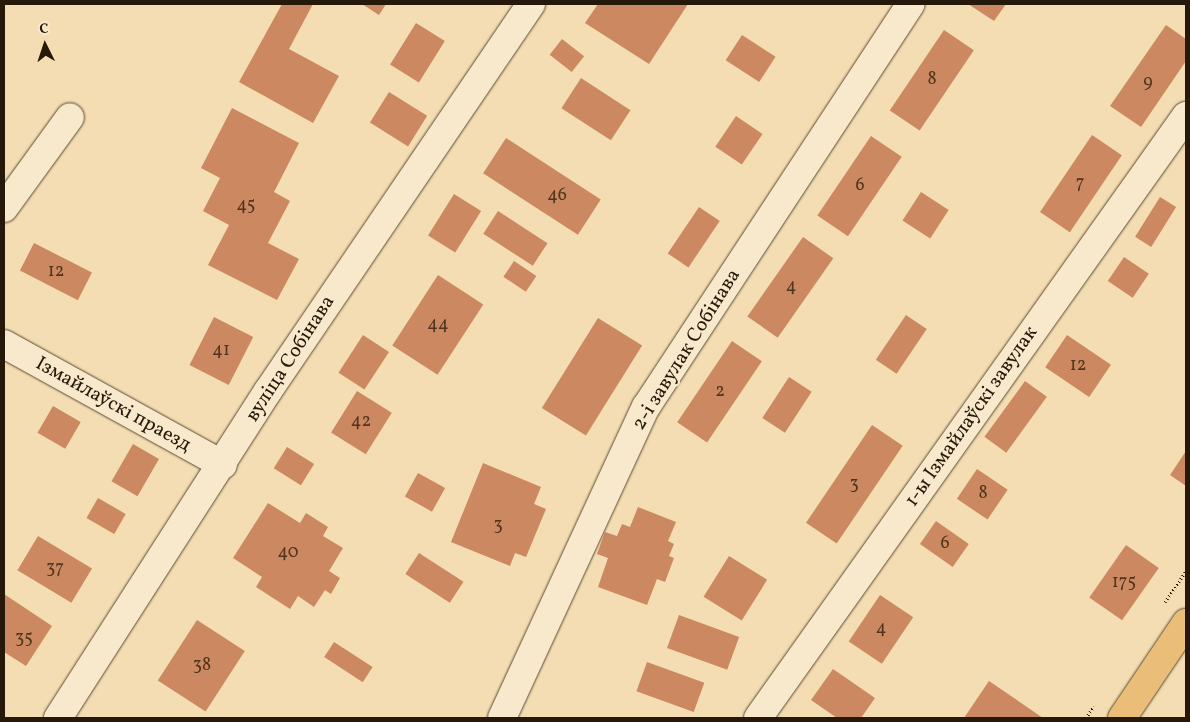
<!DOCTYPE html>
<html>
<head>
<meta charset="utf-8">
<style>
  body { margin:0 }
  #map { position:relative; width:1190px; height:722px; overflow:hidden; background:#f4ddb2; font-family:Vollkorn,serif }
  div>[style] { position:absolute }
  .building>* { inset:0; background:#cc8860; transform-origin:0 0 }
  .path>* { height:3px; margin-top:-1.5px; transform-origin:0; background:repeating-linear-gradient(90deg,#261909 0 1px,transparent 0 3.5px) }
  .roads { filter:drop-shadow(0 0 1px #5a4a33) drop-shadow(0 0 1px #5a4a33) }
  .minor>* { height:28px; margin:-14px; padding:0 14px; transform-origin:14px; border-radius:14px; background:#f8e9cd }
  .major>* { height:28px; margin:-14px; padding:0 14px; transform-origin:14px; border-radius:14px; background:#eabe79 }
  span { translate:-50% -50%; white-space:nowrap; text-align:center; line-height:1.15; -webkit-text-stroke:4.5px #f8e9cd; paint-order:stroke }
  .number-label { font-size:18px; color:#50351f }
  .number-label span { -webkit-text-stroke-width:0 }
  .street-label { font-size:20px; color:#261909 }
  .frame { position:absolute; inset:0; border:5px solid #261909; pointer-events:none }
  .north { position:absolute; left:20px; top:20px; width:50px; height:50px; -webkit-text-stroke:4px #f8e9cd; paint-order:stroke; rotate:356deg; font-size:14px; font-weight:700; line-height:20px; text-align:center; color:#261909 }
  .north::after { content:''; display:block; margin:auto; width:18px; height:22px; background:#261909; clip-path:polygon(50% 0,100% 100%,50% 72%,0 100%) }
</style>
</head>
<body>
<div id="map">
  <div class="building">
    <i style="clip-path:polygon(282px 4px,313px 4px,289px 49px,339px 76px,313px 123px,239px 82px)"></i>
    <i style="clip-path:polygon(362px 4px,386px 4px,379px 15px)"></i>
    <i style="clip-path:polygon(598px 4px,688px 4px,649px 64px,585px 23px)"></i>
    <i style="clip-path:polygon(968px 4px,1006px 4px,994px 21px)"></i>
    <i style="left:416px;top:23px;width:34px;height:49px;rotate:32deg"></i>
    <i style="clip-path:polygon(1166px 25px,1186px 39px,1186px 61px,1141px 127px,1110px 106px)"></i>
    <i style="left:944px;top:30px;width:36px;height:97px;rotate:34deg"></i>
    <i style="left:742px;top:35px;width:40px;height:30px;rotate:33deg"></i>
    <i style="left:562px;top:39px;width:28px;height:20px;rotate:38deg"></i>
    <i style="left:581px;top:78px;width:59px;height:36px;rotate:33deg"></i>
    <i style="left:389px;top:92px;width:45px;height:36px;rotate:32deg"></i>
    <i style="clip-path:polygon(232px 108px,299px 143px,274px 192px,290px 201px,268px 243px,299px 259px,277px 300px,208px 265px,229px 225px,203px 211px,220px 178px,201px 168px)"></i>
    <i style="left:736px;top:116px;width:32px;height:37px;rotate:34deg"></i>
    <i style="left:1092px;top:135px;width:36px;height:93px;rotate:34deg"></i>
    <i style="left:871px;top:136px;width:37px;height:96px;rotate:34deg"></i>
    <i style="left:506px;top:138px;width:113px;height:42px;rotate:33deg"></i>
    <i style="left:921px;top:192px;width:33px;height:34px;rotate:33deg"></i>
    <i style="left:454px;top:194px;width:32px;height:49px;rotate:32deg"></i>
    <i style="left:1160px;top:197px;width:19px;height:47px;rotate:32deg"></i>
    <i style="left:699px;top:207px;width:25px;height:56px;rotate:34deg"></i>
    <i style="left:498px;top:211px;width:59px;height:27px;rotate:33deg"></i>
    <i style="left:803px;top:237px;width:37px;height:97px;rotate:35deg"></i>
    <i style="left:34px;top:243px;width:65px;height:31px;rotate:27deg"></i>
    <i style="left:1124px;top:257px;width:30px;height:29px;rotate:34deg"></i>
    <i style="left:514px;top:261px;width:27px;height:19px;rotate:34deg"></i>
    <i style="left:438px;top:275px;width:54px;height:84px;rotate:33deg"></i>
    <i style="left:906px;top:315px;width:25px;height:54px;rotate:34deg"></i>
    <i style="left:214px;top:317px;width:44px;height:54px;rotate:27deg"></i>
    <i style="left:598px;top:318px;width:52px;height:106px;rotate:32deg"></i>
    <i style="left:363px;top:335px;width:31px;height:45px;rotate:33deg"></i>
    <i style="left:1067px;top:335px;width:53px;height:39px;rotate:34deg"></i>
    <i style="left:732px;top:341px;width:36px;height:98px;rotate:34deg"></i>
    <i style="left:789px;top:377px;width:27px;height:49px;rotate:33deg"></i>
    <i style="left:1025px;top:381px;width:27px;height:69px;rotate:36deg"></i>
    <i style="left:357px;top:391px;width:41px;height:49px;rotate:32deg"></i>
    <i style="left:53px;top:406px;width:32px;height:31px;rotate:30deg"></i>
    <i style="left:872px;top:425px;width:37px;height:118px;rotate:34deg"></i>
    <i style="left:133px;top:444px;width:30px;height:43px;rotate:30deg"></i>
    <i style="left:287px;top:447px;width:32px;height:25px;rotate:32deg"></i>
    <i style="clip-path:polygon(1186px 451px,1186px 486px,1170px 475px)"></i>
    <i style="clip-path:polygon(483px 463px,541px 487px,534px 504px,546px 509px,526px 557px,515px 553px,510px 566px,451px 542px)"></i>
    <i style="left:977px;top:469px;width:37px;height:36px;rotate:34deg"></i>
    <i style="left:418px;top:473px;width:31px;height:27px;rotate:29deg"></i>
    <i style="left:98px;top:498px;width:32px;height:23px;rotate:30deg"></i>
    <i style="clip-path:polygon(268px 503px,300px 523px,306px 513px,328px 527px,323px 536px,343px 548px,329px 571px,340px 578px,331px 594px,325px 590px,314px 607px,298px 596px,290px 609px,256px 587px,262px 577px,233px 558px)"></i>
    <i style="clip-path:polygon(638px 507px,676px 522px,668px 541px,674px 544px,669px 556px,674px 558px,665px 582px,657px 579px,647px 605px,598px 587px,608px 558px,597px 554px,605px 532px,617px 536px,622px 524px,630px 527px)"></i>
    <i style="left:936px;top:521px;width:40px;height:28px;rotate:35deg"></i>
    <i style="left:38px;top:536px;width:63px;height:40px;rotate:31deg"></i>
    <i style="left:1126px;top:545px;width:40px;height:64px;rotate:35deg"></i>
    <i style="left:419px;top:553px;width:53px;height:25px;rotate:33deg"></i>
    <i style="left:729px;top:556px;width:45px;height:48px;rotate:32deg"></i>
    <i style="clip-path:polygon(4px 594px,52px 626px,26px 666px,4px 652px)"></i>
    <i style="left:880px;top:595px;width:40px;height:56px;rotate:34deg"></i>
    <i style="left:679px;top:615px;width:64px;height:35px;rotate:20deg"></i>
    <i style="left:197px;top:620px;width:57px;height:72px;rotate:33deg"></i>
    <i style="left:334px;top:642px;width:46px;height:18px;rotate:33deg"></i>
    <i style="left:647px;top:662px;width:61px;height:31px;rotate:20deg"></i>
    <i style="clip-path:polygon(833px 669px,875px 698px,861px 718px,837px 718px,811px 700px)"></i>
    <i style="clip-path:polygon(989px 681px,1043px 718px,964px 718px)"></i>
  </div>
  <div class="path">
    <i style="left:1165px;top:602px;width:37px;rotate:-56deg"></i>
    <i style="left:1086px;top:718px;width:14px;rotate:-56deg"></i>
  </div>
  <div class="roads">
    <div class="minor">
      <i style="left:4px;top:208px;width:112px;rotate:-54deg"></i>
      <i style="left:4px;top:344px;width:250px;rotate:28.9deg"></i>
      <i style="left:58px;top:718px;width:389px;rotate:-57.3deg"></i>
      <i style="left:268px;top:391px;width:468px;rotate:-55.8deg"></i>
      <i style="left:502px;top:718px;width:343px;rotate:-65.2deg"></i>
      <i style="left:646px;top:407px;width:482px;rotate:-56.7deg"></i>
      <i style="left:758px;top:718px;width:739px;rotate:-54.59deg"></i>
    </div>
    <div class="major">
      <i style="left:1122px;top:718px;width:115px;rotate:-56deg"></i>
    </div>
  </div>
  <div class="number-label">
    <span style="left:932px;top:80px">8</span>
    <span style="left:1148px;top:83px">9</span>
    <span style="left:1080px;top:184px">7</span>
    <span style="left:860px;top:186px">6</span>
    <span style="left:557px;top:196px">46</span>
    <span style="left:246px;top:206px">45</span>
    <span style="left:56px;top:272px">12</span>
    <span style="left:791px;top:287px">4</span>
    <span style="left:438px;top:325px">44</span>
    <span style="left:221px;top:351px">41</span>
    <span style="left:1078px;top:366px">12</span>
    <span style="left:720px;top:392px">2</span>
    <span style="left:361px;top:422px">42</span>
    <span style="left:854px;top:485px">3</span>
    <span style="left:983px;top:494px">8</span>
    <span style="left:498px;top:526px">3</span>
    <span style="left:945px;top:544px">6</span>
    <span style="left:288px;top:553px">40</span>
    <span style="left:55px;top:569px">37</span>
    <span style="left:1124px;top:583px">175</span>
    <span style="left:881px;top:629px">4</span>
    <span style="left:24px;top:639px">35</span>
    <span style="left:202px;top:666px">38</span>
  </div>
  <div class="street-label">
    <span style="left:687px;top:350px;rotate:-58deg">2-і завулак Собінава</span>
    <span style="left:291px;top:359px;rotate:-57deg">вуліца Собінава</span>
    <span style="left:113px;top:405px;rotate:29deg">Ізмайлаўскі праезд</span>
    <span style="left:972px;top:417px;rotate:-55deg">1-ы Ізмайлаўскі завулак</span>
  </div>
  <div class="frame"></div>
  <div class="north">С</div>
</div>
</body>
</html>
